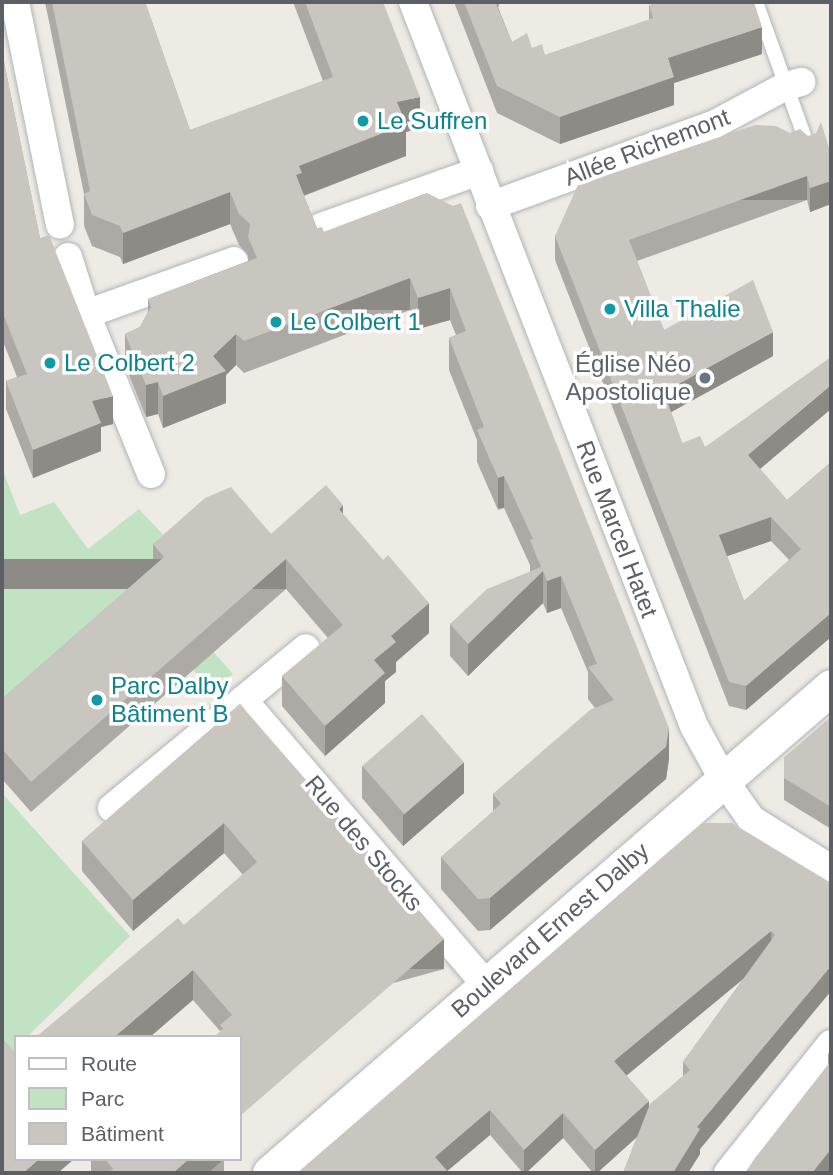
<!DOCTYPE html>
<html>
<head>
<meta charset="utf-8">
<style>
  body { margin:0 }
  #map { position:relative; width:833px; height:1175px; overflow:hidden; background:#edebe4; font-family:Arial,sans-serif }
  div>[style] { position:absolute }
  .green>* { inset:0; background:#c2e3c3 }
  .roads { filter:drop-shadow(0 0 2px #b1b4b8) drop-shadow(0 0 2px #b1b4b8) }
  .service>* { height:14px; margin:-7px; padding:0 7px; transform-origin:7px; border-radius:7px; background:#fff }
  .minor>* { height:28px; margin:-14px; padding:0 14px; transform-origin:14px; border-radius:14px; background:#fff }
  .tertiary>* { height:35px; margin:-17.5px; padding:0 17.5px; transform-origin:17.5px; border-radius:17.5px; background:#fff }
  .wall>* { inset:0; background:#adaaa5; transform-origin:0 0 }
  .shaded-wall>* { inset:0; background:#8d8b86; transform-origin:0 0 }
  .building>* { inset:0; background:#c9c6c0; transform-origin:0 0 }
  .dots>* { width:19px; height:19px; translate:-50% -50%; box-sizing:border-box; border:4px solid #fff; border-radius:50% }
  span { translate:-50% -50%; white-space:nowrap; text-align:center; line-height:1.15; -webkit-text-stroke:7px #fff; paint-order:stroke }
  .culture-label { font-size:24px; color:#0d838f }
  .left { translate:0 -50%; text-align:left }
  .street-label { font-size:24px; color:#5c5f63 }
  .worship-label { font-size:24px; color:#5b616d }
  .right { translate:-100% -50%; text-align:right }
  .frame { position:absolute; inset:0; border:4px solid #5c5f63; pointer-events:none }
  .legend { position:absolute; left:14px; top:1035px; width:228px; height:126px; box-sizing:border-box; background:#fff; border:2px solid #bebfc1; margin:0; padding:9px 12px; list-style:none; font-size:21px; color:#5c5f63 }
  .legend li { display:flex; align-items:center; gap:14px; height:35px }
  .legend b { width:35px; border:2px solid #bebfc1 }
</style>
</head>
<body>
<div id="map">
  <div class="green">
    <i style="clip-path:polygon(2px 468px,20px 515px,54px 502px,88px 549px,139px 509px,172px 544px,143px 572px,233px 674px,212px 691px,126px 595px,2px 704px)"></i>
    <i style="clip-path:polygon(2px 793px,130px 936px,27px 1037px,16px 1037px,16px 1048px,2px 1062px)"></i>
  </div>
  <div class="roads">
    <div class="service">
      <i style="left:756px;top:2px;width:156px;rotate:70.2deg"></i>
    </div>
    <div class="minor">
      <i style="left:15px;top:2px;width:227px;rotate:78.6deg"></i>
      <i style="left:413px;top:2px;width:777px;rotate:68.79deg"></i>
      <i style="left:694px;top:726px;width:60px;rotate:61.3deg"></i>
      <i style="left:723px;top:779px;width:49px;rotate:55deg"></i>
      <i style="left:751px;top:819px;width:94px;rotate:32deg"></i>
      <i style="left:490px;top:206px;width:237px;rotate:-20deg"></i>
      <i style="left:713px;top:125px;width:83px;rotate:-28.1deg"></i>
      <i style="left:786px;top:86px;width:16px;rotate:-15deg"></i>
      <i style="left:321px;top:227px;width:168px;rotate:-19.5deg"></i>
      <i style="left:68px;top:257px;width:60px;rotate:72.5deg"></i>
      <i style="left:151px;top:474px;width:173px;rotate:-112.1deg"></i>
      <i style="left:86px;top:314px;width:157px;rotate:-19.7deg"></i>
      <i style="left:243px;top:700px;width:375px;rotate:49.5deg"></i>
      <i style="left:112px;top:808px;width:251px;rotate:-39.5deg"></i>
      <i style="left:728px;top:1173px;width:165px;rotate:-51.4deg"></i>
    </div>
    <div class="tertiary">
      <i style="left:270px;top:1173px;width:742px;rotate:-40.9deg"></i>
    </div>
  </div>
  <div class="wall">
    <i style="clip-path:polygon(45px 2px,145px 2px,190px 130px,323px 81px,293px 2px,383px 2px,420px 128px,406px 132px,406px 156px,304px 196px,317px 228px,324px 232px,427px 193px,669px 759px,666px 779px,490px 930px,478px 931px,441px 889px,441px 857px,493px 812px,493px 794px,595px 708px,588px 699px,588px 672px,561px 608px,547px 613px,543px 603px,468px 676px,450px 656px,450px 624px,530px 572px,530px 565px,504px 508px,498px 510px,477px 462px,477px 440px,449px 370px,449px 338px,456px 335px,450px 320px,418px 329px,410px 310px,244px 373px,236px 365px,226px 375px,226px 403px,163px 428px,158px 414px,146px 417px,125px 365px,125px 334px,140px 327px,148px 312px,148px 299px,248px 261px,248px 255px,239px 245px,230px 224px,123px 264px,120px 257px,92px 246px,84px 226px,84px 194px)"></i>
    <i style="clip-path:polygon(454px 2px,499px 2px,499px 7px,498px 7px,512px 42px,532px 48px,545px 55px,649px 20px,649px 5px,762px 54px,674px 83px,674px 105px,560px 144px,497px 113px)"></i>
    <i style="clip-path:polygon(2px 52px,40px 238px,113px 424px,101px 427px,101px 451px,33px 478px,6px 409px,6px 381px,17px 377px,2px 339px)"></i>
    <i style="clip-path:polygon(evenodd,790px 133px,808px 136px,831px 155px,831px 204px,810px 212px,807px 200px,637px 261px,664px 330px,773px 356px,671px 412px,682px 443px,705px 447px,831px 409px,760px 469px,787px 500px,831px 462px,831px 637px,746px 710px,729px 706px,555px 260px,555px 236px,790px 133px,771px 541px,789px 560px,744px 601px,727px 556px,771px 541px)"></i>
    <i style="clip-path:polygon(343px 515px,429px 633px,396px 662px,396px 672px,385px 681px,385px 703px,325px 756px,282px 706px,282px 676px,328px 638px,286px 589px,31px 812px,2px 779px,2px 699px,153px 567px,153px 544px,271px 534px)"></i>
    <i style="clip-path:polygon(240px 704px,444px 969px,220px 1031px,193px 1000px,184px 925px,243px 875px,224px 853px,133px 931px,82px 871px,82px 841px)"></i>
    <i style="clip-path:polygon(831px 717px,831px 829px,784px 800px,784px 758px)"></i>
    <i style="clip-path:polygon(362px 766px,464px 793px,403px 846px,362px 798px)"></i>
    <i style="clip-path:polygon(evenodd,831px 883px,831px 991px,700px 1149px,700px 1154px,688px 1173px,623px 1173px,637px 1137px,597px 1173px,593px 1173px,563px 1138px,526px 1173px,523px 1173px,490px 1135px,447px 1171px,297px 1173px,831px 883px,744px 978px,683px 1062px,683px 1076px,649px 1107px,626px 1075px,744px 978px)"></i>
    <i style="clip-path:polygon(831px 1049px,831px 1169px,828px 1173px,745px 1173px,828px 1065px,828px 1054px)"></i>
    <i style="left:91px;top:1159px;width:133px;height:14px"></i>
  </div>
  <div class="shaded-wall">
    <i style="clip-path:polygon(762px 27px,762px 54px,674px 83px,674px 105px,560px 144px,560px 117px,668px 58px)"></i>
    <i style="clip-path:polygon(420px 97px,420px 128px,406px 132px,406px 156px,302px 196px,296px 175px,299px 166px,397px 102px)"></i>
    <i style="left:807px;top:176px;width:24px;height:189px;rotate:90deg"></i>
    <i style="clip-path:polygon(831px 181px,831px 204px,810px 212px,810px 188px)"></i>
    <i style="clip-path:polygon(230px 192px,230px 224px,123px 264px,123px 233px)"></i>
    <i style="left:410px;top:278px;width:32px;height:178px;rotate:90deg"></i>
    <i style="clip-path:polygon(450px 288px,450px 320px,418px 329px,418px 298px)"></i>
    <i style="clip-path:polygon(773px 332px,773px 356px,664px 416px,664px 392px)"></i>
    <i style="clip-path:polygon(236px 334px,236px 365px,226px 375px,226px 403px,163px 428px,163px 396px,213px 356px)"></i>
    <i style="clip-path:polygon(158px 382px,158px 414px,146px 417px,146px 385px)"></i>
    <i style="clip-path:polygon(831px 385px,831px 409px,748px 479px,748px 455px)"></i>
    <i style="clip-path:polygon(113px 396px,113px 424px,101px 427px,101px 451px,33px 478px,33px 450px,92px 401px)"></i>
    <i style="left:504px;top:476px;width:32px;height:6px;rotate:90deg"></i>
    <i style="clip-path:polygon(343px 505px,343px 535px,339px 509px)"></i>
    <i style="clip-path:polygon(771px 517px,771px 541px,719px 559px,719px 535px)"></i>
    <i style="left:286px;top:559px;width:30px;height:339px;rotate:90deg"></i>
    <i style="clip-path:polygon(543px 571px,543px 603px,468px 676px,468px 644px)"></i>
    <i style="clip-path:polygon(561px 576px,561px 608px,547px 613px,547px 581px)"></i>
    <i style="clip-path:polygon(429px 603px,429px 633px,396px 662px,396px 672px,385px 681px,385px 703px,325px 756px,325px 726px,374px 660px,391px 636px)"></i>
    <i style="clip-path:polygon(831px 613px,831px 637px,746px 710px,746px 686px)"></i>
    <i style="clip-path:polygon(669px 728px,669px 759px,666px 779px,490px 930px,490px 898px)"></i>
    <i style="clip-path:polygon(464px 762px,464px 793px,403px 846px,403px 815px)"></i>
    <i style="clip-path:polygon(224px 823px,224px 853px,133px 931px,133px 900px)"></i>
    <i style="clip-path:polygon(771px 931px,771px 956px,614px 1086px,614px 1061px)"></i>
    <i style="left:444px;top:939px;width:30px;height:270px;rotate:90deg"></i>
    <i style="clip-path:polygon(831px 966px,831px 991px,700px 1149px,700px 1154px,688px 1173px,673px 1173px,697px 1127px)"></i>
    <i style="clip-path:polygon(193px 970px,193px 1000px,150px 1037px,114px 1037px)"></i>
    <i style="clip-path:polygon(649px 1101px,649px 1126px,597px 1173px,595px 1173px,595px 1150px)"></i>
    <i style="clip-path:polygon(490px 1110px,490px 1135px,445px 1173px,435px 1157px)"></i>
    <i style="clip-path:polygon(563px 1113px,563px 1138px,526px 1173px,524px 1173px,524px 1150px)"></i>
    <i style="clip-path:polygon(831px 1149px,831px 1169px,828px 1173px,812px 1173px)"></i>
    <i style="clip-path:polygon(39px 1159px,74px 1159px,58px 1173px,23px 1173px)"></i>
    <i style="clip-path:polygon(189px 1159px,224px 1159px,208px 1173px,173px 1173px)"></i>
  </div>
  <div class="building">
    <i style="clip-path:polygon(52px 2px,145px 2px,190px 130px,333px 77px,305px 2px,383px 2px,420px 97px,397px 102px,406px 124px,299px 166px,302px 173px,296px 175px,317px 228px,322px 227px,324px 232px,427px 193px,453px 206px,461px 203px,669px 728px,666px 747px,490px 898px,478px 899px,441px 857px,501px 804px,493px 794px,590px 710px,614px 700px,588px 667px,597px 664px,561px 576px,547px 581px,543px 571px,468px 644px,450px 624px,487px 589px,541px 567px,530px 540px,533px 539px,504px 476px,498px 478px,477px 430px,484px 427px,449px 338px,466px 331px,450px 288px,418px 298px,410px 278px,244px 341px,236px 334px,213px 356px,226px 371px,163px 396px,158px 382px,146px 385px,125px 334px,140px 327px,151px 307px,148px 299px,257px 258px,248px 237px,250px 224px,239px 214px,230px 192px,123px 233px,120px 226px,92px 215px,84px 194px,90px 191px)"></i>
    <i style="clip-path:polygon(464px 2px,495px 2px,512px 42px,527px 33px,532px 48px,542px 44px,545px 55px,653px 18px,649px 5px,657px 2px,754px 2px,762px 27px,668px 58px,674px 77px,560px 117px,497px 86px)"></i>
    <i style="clip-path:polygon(2px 52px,40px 238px,49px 235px,113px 396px,92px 401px,101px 423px,33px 450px,6px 381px,27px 374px,2px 311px)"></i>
    <i style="clip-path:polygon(evenodd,821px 122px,831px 155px,831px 181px,810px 188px,807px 176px,629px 240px,664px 330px,753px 280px,773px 332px,664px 392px,682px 443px,700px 436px,705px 447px,831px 357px,831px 385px,748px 455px,787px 500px,831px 462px,831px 613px,746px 686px,729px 682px,555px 236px,578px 185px,755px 125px,776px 126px,790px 133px,800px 129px,808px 136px,816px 133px,821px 122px,771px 517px,801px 549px,744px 601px,719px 535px,771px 517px)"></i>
    <i style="clip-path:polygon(326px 485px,343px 505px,339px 509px,383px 560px,388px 555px,429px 603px,391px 636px,396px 642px,374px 660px,385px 673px,325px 726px,282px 676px,343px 625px,286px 559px,31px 782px,2px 749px,2px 699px,164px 557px,153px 544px,205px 498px,231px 487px,271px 534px)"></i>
    <i style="clip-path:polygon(240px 704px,444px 939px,240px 1116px,240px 1037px,214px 1037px,223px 1029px,220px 1025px,232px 1015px,193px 970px,114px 1037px,36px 1037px,178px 918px,184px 925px,257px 862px,224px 823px,133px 900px,82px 841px)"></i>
    <i style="left:422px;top:714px;width:64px;height:79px;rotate:49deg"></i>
    <i style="clip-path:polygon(831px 717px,831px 807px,784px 778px,784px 758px)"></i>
    <i style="clip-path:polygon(703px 823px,732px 823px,831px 883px,831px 966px,697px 1127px,700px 1129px,673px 1173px,623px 1173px,650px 1104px,690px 1070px,683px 1062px,775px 935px,771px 931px,614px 1061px,649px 1101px,595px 1150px,563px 1113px,524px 1150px,490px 1110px,435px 1157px,449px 1173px,297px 1173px)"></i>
    <i style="clip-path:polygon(2px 1038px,16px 1053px,16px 1159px,39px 1159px,23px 1173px,2px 1173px)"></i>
    <i style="clip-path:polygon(831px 1061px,831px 1149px,812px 1173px,745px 1173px,755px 1158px)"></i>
    <i style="clip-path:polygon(105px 1159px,189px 1159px,173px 1173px,107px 1173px,113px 1169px)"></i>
  </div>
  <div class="dots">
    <i style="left:363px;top:121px;background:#0f9aa8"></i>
    <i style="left:610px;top:309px;background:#0f9aa8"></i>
    <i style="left:276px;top:322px;background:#0f9aa8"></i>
    <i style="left:50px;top:363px;background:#0f9aa8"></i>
    <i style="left:705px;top:378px;background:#6b7280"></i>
    <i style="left:97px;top:700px;background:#0f9aa8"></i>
  </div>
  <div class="culture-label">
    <span class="left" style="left:377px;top:121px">Le Suffren</span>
    <span class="left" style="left:624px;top:309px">Villa Thalie</span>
    <span class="left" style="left:290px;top:322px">Le Colbert 1</span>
    <span class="left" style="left:64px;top:363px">Le Colbert 2</span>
    <span class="left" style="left:111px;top:700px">Parc Dalby<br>Bâtiment B</span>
  </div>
  <div class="street-label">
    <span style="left:647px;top:147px;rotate:-21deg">Allée Richemont</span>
    <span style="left:617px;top:529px;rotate:69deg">Rue Marcel Hatet</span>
    <span style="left:364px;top:843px;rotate:50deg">Rue des Stocks</span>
    <span style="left:550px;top:930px;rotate:-41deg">Boulevard Ernest Dalby</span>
  </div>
  <div class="worship-label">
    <span class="right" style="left:691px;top:378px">Église Néo<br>Apostolique</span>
  </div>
  <div class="frame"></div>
  <ul class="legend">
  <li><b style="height:9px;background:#fff"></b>Route</li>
  <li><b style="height:19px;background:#c2e3c3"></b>Parc</li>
  <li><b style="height:19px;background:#c9c6c0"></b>Bâtiment</li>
  </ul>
</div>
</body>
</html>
